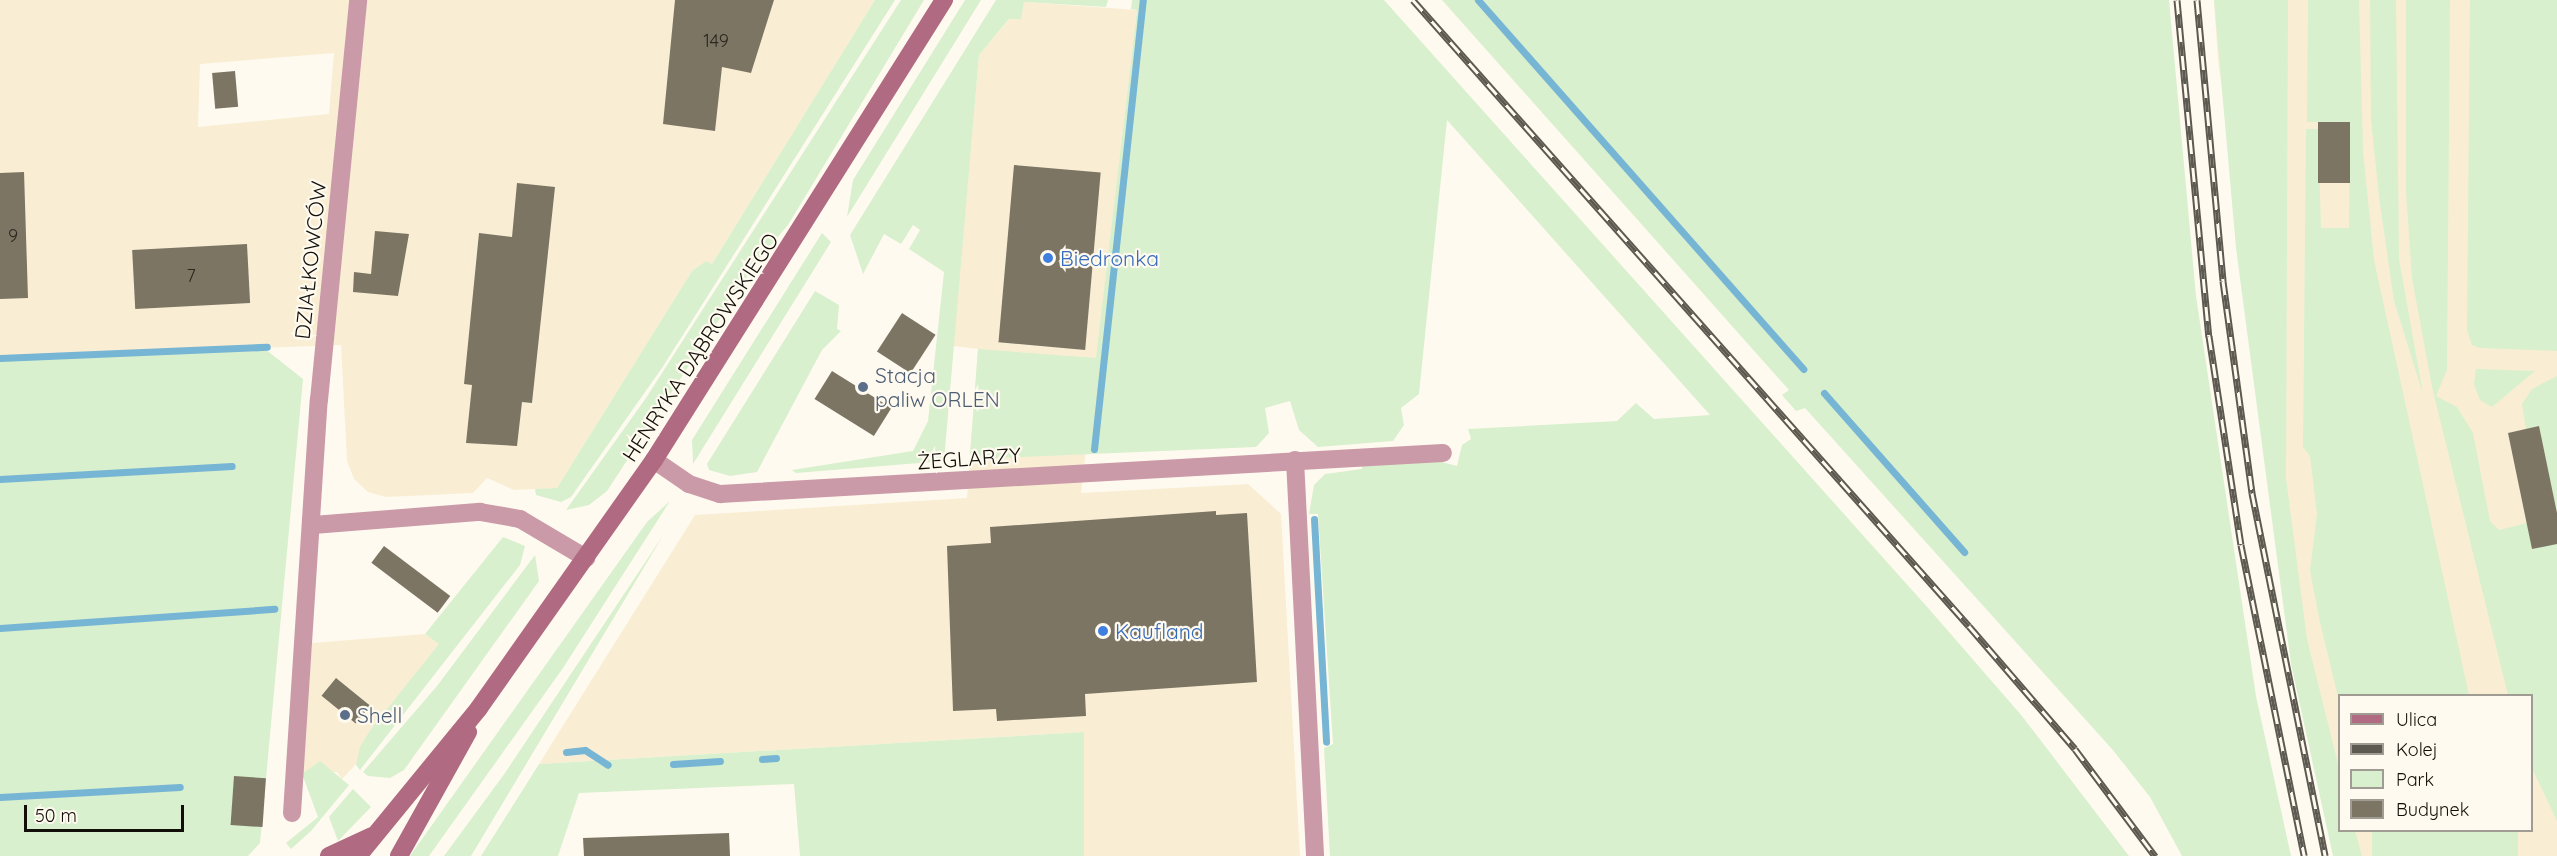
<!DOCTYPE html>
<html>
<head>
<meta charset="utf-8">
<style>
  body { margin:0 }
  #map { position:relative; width:2557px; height:856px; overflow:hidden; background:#fffaef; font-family:Quicksand,sans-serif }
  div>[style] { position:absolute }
  .built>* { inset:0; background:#f9eed4 }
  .green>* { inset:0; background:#d8f0cd; transform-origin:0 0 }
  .stream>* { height:7px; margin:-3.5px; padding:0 3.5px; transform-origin:3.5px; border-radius:3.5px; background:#77b5d4 }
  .building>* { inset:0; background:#7c7564; transform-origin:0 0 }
  .street>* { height:18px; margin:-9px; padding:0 9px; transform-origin:9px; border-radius:9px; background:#cb9aa8 }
  .secondary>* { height:18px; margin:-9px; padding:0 9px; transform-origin:9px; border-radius:9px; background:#b06a81 }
  .rail>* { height:7px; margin-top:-3.5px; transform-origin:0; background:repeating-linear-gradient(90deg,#fffaef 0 14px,#5c5951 0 28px); box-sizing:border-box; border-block:2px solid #5c5951 }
  .dots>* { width:16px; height:16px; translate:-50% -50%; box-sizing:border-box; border:3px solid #fffaef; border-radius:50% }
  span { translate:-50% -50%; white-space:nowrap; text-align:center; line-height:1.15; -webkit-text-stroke:4.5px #fffaef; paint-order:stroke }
  .number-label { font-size:18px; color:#2c2820 }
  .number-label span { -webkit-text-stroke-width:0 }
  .shop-label { font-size:21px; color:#366cbe }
  .left { translate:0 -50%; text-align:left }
  .street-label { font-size:21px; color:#120f09 }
  .service-label { font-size:21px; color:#4e5e75 }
  .legend { position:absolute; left:2338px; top:694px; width:195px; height:138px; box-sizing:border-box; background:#fffaef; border:2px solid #a09c93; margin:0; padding:8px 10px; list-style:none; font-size:18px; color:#120f09 }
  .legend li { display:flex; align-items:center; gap:12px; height:30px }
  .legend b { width:30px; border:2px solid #a09c93 }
  .scale { position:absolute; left:24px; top:805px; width:160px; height:27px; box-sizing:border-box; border:3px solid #120f09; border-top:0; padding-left:8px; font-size:18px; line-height:21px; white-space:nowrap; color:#120f09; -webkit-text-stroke:4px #fffaef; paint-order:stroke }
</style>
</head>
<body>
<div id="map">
  <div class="built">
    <i style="clip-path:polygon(evenodd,0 0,875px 0,712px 264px,706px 261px,692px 271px,557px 488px,514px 490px,487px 478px,473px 493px,386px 497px,368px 492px,354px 479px,347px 461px,341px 345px,0 358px,0 0,334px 53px,329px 114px,198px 127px,200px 64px,334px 53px)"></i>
    <i style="clip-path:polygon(2214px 0,2557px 0,2557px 856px,2357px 856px,2350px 831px,2532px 830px,2532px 696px,2340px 696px,2339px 788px,2302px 640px,2218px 60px)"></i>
    <i style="clip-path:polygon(1024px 2px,1137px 10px,1081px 493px,1248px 484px,1281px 514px,1300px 856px,1084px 856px,1084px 732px,539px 764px,695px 515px,967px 498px,978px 349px,953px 346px,979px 55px)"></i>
    <i style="clip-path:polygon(425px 634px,440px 644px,371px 729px,357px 763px,342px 779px,337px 772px,302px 774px,312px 643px)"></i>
  </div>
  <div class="green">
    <i style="clip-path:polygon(875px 0,895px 0,662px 368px,571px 497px,561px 502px,536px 495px,535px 489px,557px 488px,692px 271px,706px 261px,712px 264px)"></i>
    <i style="clip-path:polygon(901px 0,924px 0,788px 225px,758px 260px,607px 491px,589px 505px,566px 510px,646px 398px)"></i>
    <i style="clip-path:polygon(965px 0,981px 0,847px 217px,853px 180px)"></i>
    <i style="clip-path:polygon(996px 0,1108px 0,1106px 7px,1024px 2px,1021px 19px,1009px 19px,979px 55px,944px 461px,796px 473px,792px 470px,913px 451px,928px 421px,944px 272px,909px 249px,920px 230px,913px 225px,901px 244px,884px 234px,863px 274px,850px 235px)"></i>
    <i style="clip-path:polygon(1132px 0,1384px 0,1929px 609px,2022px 716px,2129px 856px,1330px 856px,1324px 748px,1333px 744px,1318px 514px,1309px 514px,1314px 485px,1325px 474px,1362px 469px,1362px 464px,1434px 460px,1457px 466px,1462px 445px,1471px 439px,1468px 429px,1617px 421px,1636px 403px,1654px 419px,1710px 415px,1447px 120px,1419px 394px,1401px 408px,1404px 425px,1393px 441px,1318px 447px,1299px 430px,1290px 401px,1265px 408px,1269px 433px,1256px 447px,975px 459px,970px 454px,978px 349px,1096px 358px,1137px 10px,1131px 9px)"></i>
    <i style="clip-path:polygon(1442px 0,2169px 0,2196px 296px,2256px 696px,2291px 856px,2182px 856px,2150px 797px,2112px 749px,1805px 408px,1796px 411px,1782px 395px,1789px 390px)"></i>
    <i style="clip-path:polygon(2214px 0,2288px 0,2286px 478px,2307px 639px,2339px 768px,2340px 830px,2355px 831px,2362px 856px,2333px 856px,2291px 664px,2236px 248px)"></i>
    <i style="clip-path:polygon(2308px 0,2359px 0,2363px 150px,2374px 260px,2469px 695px,2340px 696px,2339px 701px,2320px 622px,2310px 571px,2317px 514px,2310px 456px,2303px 447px,2306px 129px,2318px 129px,2321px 228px,2349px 228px,2350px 122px,2307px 122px)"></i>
    <i style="clip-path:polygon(2370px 0,2396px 0,2399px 259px,2423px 394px,2394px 301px,2379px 197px,2371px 119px)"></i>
    <i style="clip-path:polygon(2406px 0,2450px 0,2447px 370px,2436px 396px,2457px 407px,2473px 433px,2490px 521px,2499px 530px,2527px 523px,2557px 544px,2557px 821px,2532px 768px,2532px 696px,2508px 695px,2432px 387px,2412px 278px,2406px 192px)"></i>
    <i style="clip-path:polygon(2470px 0,2557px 0,2557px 351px,2480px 348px,2472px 345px,2467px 330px)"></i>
    <i style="clip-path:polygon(822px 233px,831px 242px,693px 464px,692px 440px)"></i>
    <i style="clip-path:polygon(815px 291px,839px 305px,837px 329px,841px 331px,822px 350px,757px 472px,730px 476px,709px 470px,707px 464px)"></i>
    <i style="clip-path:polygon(260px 345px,303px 379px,260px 843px,248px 856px,0 856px,0 358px)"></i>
    <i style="clip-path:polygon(2476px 369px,2535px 371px,2492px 407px,2480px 400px,2474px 384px)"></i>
    <i style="clip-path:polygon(2557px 376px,2557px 513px,2539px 427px,2526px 429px,2522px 404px,2532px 389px)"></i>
    <i style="clip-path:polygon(670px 501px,563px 668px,429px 856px,410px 856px,647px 522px)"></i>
    <i style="clip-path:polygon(664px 534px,471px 856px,444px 856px,505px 773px)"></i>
    <i style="clip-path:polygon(503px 537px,525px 546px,520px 565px,360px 770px,356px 765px,360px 747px,371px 729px,439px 644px,425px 634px)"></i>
    <i style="clip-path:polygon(535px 555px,539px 581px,404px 770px,390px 778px,368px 776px,363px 772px,437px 686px)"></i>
    <i style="clip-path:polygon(1084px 732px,1084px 856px,800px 856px,794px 784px,579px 793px,558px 856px,481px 856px,539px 764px)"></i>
    <i style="clip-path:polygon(320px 761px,349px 785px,311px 831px,291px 849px,286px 843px,318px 817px,302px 774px)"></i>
    <i style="clip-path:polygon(353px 789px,371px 807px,338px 841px,329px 817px)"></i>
    <i style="left:2372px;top:831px;width:146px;height:26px"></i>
  </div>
  <div class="stream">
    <i style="left:1478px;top:0;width:492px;rotate:48.6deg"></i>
    <i style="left:0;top:358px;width:267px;rotate:-2.4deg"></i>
    <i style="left:1824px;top:393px;width:212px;rotate:48.6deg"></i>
    <i style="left:1094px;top:449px;width:452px;rotate:-83.8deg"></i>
    <i style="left:0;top:479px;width:232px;rotate:-3.2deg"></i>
    <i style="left:1314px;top:519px;width:223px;rotate:86.9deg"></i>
    <i style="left:0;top:628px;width:275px;rotate:-4deg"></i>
    <i style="left:566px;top:752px;width:19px;rotate:-6deg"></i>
    <i style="left:585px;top:750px;width:27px;rotate:33deg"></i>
    <i style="left:762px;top:759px;width:14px;rotate:-4deg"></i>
    <i style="left:673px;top:764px;width:47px;rotate:-3.7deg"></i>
    <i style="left:0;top:797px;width:180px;rotate:-3.2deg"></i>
  </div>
  <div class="building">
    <i style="clip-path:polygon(675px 0,774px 0,751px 73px,722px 67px,715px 131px,663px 124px)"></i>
    <i style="left:235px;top:71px;width:36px;height:23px;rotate:85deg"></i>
    <i style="left:2318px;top:122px;width:32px;height:61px"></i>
    <i style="left:1014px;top:165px;width:87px;height:178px;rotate:5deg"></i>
    <i style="clip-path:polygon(24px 172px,28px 298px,0 299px,0 173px)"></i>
    <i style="clip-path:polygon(517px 183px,555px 187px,532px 403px,522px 402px,517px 446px,466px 443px,472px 385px,464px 384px,479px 233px,512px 237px)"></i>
    <i style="clip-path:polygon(375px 231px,409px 234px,398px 296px,353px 292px,354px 272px,371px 274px)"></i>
    <i style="left:247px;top:244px;width:59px;height:115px;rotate:87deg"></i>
    <i style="left:902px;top:313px;width:40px;height:46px;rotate:33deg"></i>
    <i style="left:832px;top:371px;width:70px;height:33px;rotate:32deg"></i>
    <i style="clip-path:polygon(2539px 426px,2557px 513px,2557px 544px,2532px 549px,2508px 433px)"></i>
    <i style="clip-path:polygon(1216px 511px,1216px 515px,1247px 513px,1257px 682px,1085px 694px,1086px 716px,997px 721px,996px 709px,953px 711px,947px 546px,991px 543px,990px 527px)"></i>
    <i style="left:384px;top:546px;width:83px;height:21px;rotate:37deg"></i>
    <i style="left:336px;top:678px;width:44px;height:23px;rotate:39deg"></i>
    <i style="left:234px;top:776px;width:32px;height:49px;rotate:4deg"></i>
    <i style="clip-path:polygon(729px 833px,730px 856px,584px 856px,583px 838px)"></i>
  </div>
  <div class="street">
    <i style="left:654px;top:460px;width:42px;rotate:34.4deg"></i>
    <i style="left:689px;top:484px;width:33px;rotate:18deg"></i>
    <i style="left:720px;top:494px;width:724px;rotate:-3.25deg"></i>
    <i style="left:1295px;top:460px;width:397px;rotate:87.1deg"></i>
    <i style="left:313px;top:525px;width:168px;rotate:-4.5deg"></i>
    <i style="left:480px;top:512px;width:41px;rotate:9.9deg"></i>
    <i style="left:520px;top:519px;width:77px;rotate:30.6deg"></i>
    <i style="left:292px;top:813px;width:414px;rotate:-86.3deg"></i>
    <i style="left:319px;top:400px;width:402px;rotate:-84.4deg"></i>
  </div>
  <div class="secondary">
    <i style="left:329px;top:856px;width:47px;rotate:-24.9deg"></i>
    <i style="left:358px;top:856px;width:191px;rotate:-50.7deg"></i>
    <i style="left:479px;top:708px;width:304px;rotate:-54.8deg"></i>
    <i style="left:654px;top:460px;width:544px;rotate:-57.77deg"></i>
    <i style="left:399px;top:856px;width:142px;rotate:-60.9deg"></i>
  </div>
  <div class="rail">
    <i style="left:1413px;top:0;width:837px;rotate:48.39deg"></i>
    <i style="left:1969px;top:626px;width:162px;rotate:49.2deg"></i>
    <i style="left:2075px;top:749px;width:134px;rotate:53.2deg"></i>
    <i style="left:2177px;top:0;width:338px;rotate:84.6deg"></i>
    <i style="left:2209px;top:336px;width:211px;rotate:81.3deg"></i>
    <i style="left:2241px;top:545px;width:317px;rotate:78.5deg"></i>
    <i style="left:2197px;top:0;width:282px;rotate:84.7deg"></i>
    <i style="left:2223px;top:281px;width:214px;rotate:82.2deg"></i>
    <i style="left:2252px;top:493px;width:370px;rotate:78.6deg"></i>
  </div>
  <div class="dots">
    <i style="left:1048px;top:258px;background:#3f7fe0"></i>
    <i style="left:863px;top:387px;background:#5c6f8a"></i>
    <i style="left:1103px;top:631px;background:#3f7fe0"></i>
    <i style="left:345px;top:715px;background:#5c6f8a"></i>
  </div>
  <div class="number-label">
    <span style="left:716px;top:41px">149</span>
    <span style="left:13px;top:236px">9</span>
    <span style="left:191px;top:276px">7</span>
  </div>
  <div class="shop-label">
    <span class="left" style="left:1060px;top:258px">Biedronka</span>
    <span class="left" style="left:1115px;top:631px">Kaufland</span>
  </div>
  <div class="street-label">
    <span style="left:310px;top:260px;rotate:-84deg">DZIAŁKOWCÓW</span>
    <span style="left:700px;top:347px;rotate:-57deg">HENRYKA DĄBROWSKIEGO</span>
    <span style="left:969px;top:458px;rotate:-4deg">ŻEGLARZY</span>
  </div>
  <div class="service-label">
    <span class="left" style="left:875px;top:387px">Stacja<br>paliw ORLEN</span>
    <span class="left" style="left:357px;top:715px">Shell</span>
  </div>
  <ul class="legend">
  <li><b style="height:8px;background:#b06a81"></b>Ulica</li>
  <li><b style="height:8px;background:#5c5951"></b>Kolej</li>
  <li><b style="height:16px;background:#d8f0cd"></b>Park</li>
  <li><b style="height:16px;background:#7c7564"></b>Budynek</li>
  </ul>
  <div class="scale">50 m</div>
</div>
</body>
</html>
